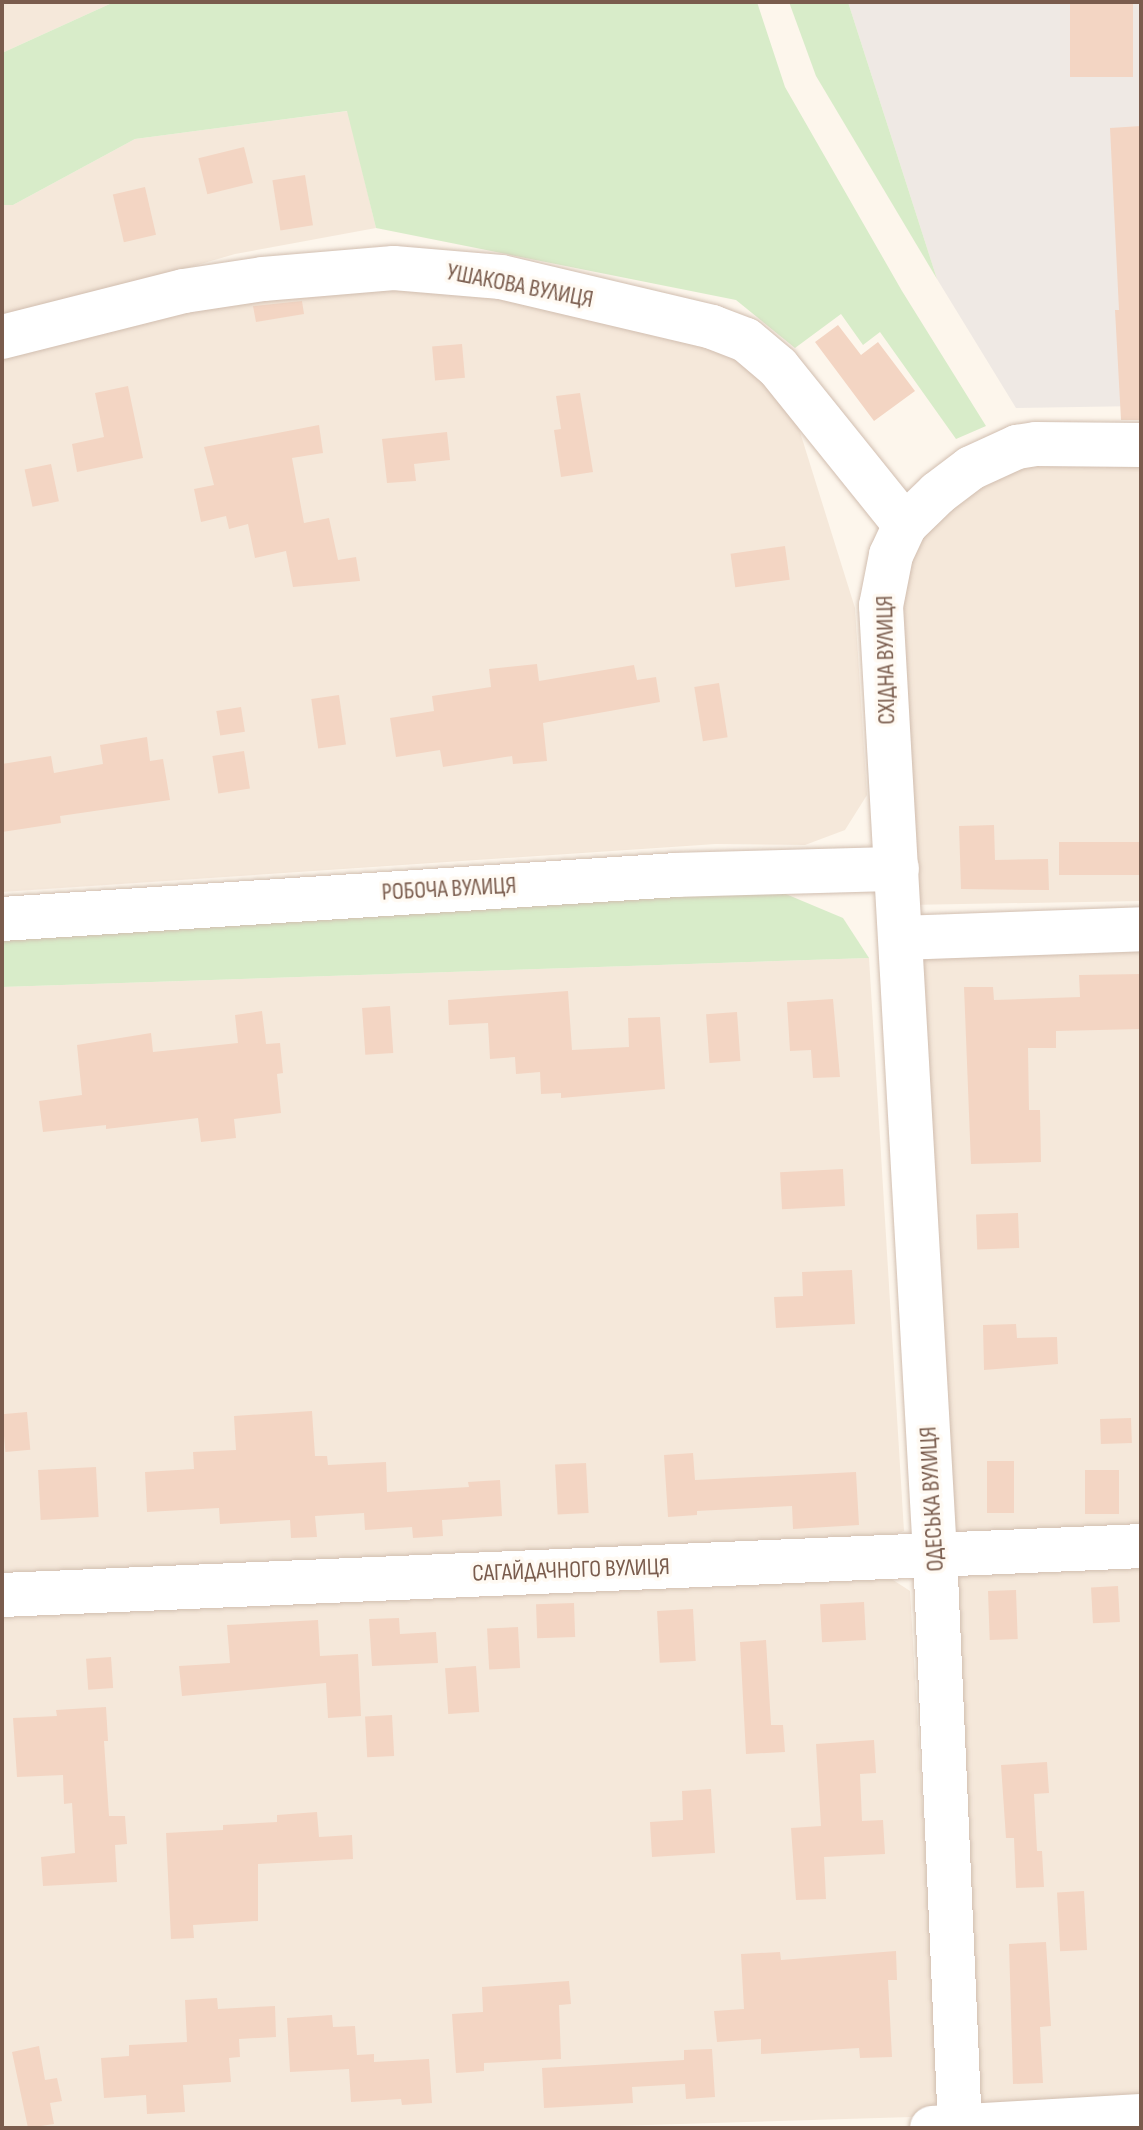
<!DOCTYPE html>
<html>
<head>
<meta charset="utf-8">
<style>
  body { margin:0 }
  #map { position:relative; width:1143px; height:2130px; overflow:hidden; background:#fdf6ec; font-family:"Sofia Sans Condensed",sans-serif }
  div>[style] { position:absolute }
  .residential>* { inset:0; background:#f5e8da }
  .industrial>* { inset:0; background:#efe9e4 }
  .green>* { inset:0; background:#d8ecc9 }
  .building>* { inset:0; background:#f3d5c3; transform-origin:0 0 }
  .roads { filter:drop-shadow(0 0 2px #d1beb0) drop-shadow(0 0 2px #d1beb0) }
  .minor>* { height:44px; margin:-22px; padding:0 22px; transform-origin:22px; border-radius:22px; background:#fff }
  span { translate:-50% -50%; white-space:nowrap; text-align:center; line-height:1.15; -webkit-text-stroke:7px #fffaf3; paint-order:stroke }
  .street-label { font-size:24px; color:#7a5c4d }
  .frame { position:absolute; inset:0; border:4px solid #7a5c4d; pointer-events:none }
</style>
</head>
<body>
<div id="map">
  <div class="residential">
    <i style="clip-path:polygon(2px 2px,114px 2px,2px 53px)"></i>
    <i style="clip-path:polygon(348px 111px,376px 228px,235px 254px,2px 322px,2px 205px,13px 205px,135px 139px)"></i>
    <i style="clip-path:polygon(392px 261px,733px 336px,795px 416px,855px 608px,867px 795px,845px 830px,805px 845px,716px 844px,2px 892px,2px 351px)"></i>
    <i style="clip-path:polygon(1141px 456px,1141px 901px,907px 905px,891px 623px,917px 525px,1008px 465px)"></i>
    <i style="clip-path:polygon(1141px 944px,1141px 1535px,970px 1542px,946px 1532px,913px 950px)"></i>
    <i style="clip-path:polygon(869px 958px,904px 1531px,879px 1540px,2px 1573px,2px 987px)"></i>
    <i style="clip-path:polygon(1141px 1565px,1141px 2102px,991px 2110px,974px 2095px,949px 1584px,968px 1573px)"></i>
    <i style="clip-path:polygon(884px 1574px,910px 1591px,940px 2101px,912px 2117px,549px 2128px,2px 2128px,2px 1616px)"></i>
  </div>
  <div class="industrial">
    <i style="clip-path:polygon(848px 2px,1141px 2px,1141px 406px,1016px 408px,937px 279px)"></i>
  </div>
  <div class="green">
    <i style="clip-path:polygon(114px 2px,757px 2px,785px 87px,902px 291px,986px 426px,956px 439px,880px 332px,863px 345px,841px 314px,795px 348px,736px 300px,376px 228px,347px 111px,135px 139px,13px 205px,2px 205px,2px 53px)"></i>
    <i style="clip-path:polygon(789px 2px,848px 2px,937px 279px,816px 76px)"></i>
    <i style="clip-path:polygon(719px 882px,781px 892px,843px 918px,869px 958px,2px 987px,2px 937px)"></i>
  </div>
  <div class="building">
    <i style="left:1070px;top:2px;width:63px;height:75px"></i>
    <i style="clip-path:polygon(1141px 126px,1141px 420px,1121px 420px,1115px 310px,1119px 310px,1110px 128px)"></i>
    <i style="left:244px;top:147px;width:37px;height:47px;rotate:76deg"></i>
    <i style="left:305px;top:175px;width:51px;height:33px;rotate:81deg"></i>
    <i style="left:145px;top:187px;width:49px;height:33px;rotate:77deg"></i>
    <i style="clip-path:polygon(302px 301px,304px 314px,256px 322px,253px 306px)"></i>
    <i style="clip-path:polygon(838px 325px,861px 355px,878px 342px,915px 391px,874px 421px,815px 342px)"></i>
    <i style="left:462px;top:344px;width:34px;height:30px;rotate:85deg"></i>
    <i style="clip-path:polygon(128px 386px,143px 458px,77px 472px,72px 444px,104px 437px,95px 393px)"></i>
    <i style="clip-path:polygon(580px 393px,593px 472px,561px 477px,554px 430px,561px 429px,556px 396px)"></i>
    <i style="clip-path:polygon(319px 425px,323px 453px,292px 458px,304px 523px,329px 518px,338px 560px,356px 557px,360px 581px,293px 587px,286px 551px,255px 558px,248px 524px,229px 529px,226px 516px,201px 522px,194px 489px,214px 485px,204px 447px)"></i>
    <i style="clip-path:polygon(447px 432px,450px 460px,414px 464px,416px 481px,387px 483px,382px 439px)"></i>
    <i style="left:51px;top:464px;width:38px;height:27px;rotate:78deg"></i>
    <i style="left:785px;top:546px;width:34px;height:55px;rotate:82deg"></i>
    <i style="clip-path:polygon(537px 664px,539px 681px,634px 665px,637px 680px,656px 677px,660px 702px,543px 723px,547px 761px,513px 764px,512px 756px,443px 767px,440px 750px,396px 757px,390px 718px,434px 711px,432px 696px,491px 687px,489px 669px)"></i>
    <i style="left:719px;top:683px;width:55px;height:25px;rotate:81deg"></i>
    <i style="left:339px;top:695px;width:50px;height:28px;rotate:82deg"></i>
    <i style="left:241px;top:707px;width:25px;height:25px;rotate:81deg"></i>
    <i style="clip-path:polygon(147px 737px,150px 761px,163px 759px,170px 800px,60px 816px,61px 823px,2px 832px,2px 764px,51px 756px,54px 773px,103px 764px,100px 745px)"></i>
    <i style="left:244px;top:751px;width:38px;height:32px;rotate:81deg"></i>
    <i style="clip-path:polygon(994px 825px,995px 860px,1048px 859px,1049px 890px,961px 889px,959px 826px)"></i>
    <i style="left:1141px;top:842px;width:33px;height:82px;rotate:90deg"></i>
    <i style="clip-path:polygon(1141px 974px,1141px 1029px,1056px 1031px,1056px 1048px,1028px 1048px,1029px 1110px,1040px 1110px,1041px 1162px,971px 1164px,964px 987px,993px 987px,994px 1000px,1080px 997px,1079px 975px)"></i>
    <i style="clip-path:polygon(568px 991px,572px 1050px,629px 1047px,628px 1018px,660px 1017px,665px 1089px,561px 1098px,561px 1093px,541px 1094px,540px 1072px,516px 1074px,515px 1057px,490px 1059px,488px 1023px,449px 1025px,448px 1000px)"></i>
    <i style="clip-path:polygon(833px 999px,840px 1077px,813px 1078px,811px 1050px,790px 1051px,787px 1002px)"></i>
    <i style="left:390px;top:1006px;width:47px;height:28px;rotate:86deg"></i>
    <i style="clip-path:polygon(262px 1011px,266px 1044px,280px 1043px,283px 1073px,277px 1074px,281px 1113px,234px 1119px,236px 1138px,201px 1142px,198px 1118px,106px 1129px,106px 1125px,43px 1132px,39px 1101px,82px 1095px,77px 1045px,151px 1033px,153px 1052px,238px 1043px,235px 1015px)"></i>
    <i style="left:737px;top:1012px;width:49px;height:31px;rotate:86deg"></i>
    <i style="left:843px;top:1169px;width:37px;height:63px;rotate:87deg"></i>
    <i style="left:1018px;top:1213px;width:35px;height:42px;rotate:88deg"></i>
    <i style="clip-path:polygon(852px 1270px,855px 1324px,776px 1328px,774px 1297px,803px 1296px,802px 1272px)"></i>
    <i style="clip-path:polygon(1016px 1324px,1017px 1338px,1057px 1337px,1058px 1364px,984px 1370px,983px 1325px)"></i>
    <i style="clip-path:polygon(312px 1411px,315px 1456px,327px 1456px,328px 1465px,386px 1462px,387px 1492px,469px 1487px,468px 1482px,500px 1480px,502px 1516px,442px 1520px,443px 1536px,413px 1538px,412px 1527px,365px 1530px,364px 1513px,315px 1516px,317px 1537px,291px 1538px,290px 1520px,220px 1524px,219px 1508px,147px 1512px,145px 1472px,194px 1469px,193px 1452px,236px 1450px,234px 1416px)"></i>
    <i style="left:27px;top:1412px;width:38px;height:25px;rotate:85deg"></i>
    <i style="left:1131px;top:1418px;width:25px;height:31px;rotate:88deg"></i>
    <i style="clip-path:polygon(693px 1453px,695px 1480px,856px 1472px,859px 1525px,793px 1529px,792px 1506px,697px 1511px,697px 1515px,668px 1517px,664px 1455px)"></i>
    <i style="left:987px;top:1461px;width:27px;height:52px"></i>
    <i style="left:586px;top:1463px;width:50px;height:31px;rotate:87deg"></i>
    <i style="left:96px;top:1467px;width:50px;height:58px;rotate:87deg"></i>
    <i style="left:1085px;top:1470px;width:34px;height:44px"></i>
    <i style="left:1118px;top:1586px;width:36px;height:27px;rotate:87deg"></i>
    <i style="left:1016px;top:1590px;width:49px;height:28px;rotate:88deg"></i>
    <i style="left:864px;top:1602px;width:38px;height:44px;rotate:87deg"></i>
    <i style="left:574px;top:1603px;width:34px;height:38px;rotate:88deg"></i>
    <i style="left:693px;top:1609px;width:52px;height:36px;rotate:87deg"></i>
    <i style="clip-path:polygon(399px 1618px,400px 1634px,436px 1632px,438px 1663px,372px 1666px,369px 1619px)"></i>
    <i style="clip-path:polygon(318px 1620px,320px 1656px,358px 1654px,361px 1716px,328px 1718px,326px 1683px,182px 1696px,179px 1666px,230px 1663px,227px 1625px)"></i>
    <i style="left:518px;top:1627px;width:41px;height:31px;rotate:87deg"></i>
    <i style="clip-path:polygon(766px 1640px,771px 1725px,783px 1725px,785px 1752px,746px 1754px,740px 1642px)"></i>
    <i style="left:111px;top:1657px;width:31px;height:25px;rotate:86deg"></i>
    <i style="left:476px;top:1666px;width:46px;height:31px;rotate:86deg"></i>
    <i style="clip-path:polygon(106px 1707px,108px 1741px,104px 1741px,109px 1816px,125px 1816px,127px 1844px,115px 1845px,117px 1882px,43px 1886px,41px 1857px,75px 1853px,72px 1803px,64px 1804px,63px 1775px,17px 1777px,13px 1718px,57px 1716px,56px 1710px)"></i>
    <i style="left:392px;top:1715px;width:41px;height:27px;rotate:87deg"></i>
    <i style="clip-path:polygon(874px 1740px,876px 1773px,860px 1774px,862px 1821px,883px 1820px,885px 1854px,824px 1857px,826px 1899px,796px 1900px,791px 1828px,821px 1826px,816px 1744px)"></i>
    <i style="clip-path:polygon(1047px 1762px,1049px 1793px,1034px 1794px,1037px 1851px,1042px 1851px,1044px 1887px,1016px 1888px,1014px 1838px,1006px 1838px,1001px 1765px)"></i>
    <i style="clip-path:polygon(711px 1789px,715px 1853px,652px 1857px,650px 1822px,683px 1820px,682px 1791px)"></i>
    <i style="clip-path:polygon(317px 1812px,319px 1837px,352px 1835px,353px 1859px,258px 1864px,258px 1921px,193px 1925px,194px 1938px,171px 1939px,166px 1833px,223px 1830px,223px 1825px,277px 1822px,277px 1815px)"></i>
    <i style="left:1084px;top:1891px;width:59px;height:27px;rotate:87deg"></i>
    <i style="clip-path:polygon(1046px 1942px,1051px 2026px,1040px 2027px,1043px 2083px,1013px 2084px,1009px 1944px)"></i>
    <i style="clip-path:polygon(896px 1951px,897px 1980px,888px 1980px,892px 2057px,860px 2058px,859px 2048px,761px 2054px,761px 2039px,717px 2042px,714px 2011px,744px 2009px,741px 1954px,780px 1952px,781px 1960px)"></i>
    <i style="clip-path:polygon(569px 1981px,571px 2004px,559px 2005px,561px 2059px,484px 2063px,484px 2071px,456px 2073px,452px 2014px,483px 2012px,482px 1987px)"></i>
    <i style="clip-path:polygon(217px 1998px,218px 2009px,275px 2006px,276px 2037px,239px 2039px,240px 2057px,229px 2058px,231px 2082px,183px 2085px,185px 2112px,147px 2114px,146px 2095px,104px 2098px,101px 2058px,129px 2056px,129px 2045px,187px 2042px,185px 2000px)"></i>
    <i style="clip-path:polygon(332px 2015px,333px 2027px,355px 2026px,357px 2055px,374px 2054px,374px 2062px,429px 2059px,432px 2103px,402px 2105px,401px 2099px,351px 2102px,349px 2069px,290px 2072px,287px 2018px)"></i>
    <i style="clip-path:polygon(39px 2046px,45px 2080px,57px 2078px,62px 2101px,50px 2103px,54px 2124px,28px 2128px,12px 2052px)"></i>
    <i style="clip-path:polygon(712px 2049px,715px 2097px,686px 2099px,685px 2084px,632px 2087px,633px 2103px,544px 2108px,542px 2068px,684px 2060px,684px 2050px)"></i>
  </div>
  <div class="roads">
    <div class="minor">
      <i style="left:2px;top:337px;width:188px;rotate:-14.2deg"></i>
      <i style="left:184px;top:291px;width:80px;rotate:-8.6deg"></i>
      <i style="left:263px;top:279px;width:131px;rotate:-4.8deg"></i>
      <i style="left:394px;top:268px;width:107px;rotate:4.8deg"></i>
      <i style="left:501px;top:277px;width:217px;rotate:13.3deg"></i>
      <i style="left:712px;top:327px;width:36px;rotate:21deg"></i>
      <i style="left:746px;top:340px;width:42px;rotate:40.2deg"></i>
      <i style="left:778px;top:367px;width:203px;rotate:51.2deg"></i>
      <i style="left:2px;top:919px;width:676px;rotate:-3.73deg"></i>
      <i style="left:677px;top:875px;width:220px;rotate:-1.6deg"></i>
      <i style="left:901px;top:938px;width:240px;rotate:-2.1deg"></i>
      <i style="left:2px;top:1595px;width:1140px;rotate:-2.46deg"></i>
      <i style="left:932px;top:2128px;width:209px;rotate:-3.3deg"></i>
      <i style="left:960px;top:2128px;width:575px;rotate:-92.49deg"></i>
      <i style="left:935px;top:1554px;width:950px;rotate:-93.26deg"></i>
      <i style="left:881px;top:606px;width:52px;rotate:-78.9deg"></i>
      <i style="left:891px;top:555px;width:33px;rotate:-65deg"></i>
      <i style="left:905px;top:525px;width:46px;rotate:-44.1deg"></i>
      <i style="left:938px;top:493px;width:41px;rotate:-37.1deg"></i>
      <i style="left:971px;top:468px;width:51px;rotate:-24.5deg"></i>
      <i style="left:1017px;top:447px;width:19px;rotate:-9deg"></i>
      <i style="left:1036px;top:444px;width:105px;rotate:0.5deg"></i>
    </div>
  </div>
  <div class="street-label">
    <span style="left:520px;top:286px;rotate:11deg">УШАКОВА ВУЛИЦЯ</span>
    <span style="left:886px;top:660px;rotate:-91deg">СХІДНА ВУЛИЦЯ</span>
    <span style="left:449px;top:889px;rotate:-3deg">РОБОЧА ВУЛИЦЯ</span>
    <span style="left:932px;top:1499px;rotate:-93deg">ОДЕСЬКА ВУЛИЦЯ</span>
    <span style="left:571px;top:1570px;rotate:-2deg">САГАЙДАЧНОГО ВУЛИЦЯ</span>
  </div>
  <div class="frame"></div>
</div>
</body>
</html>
